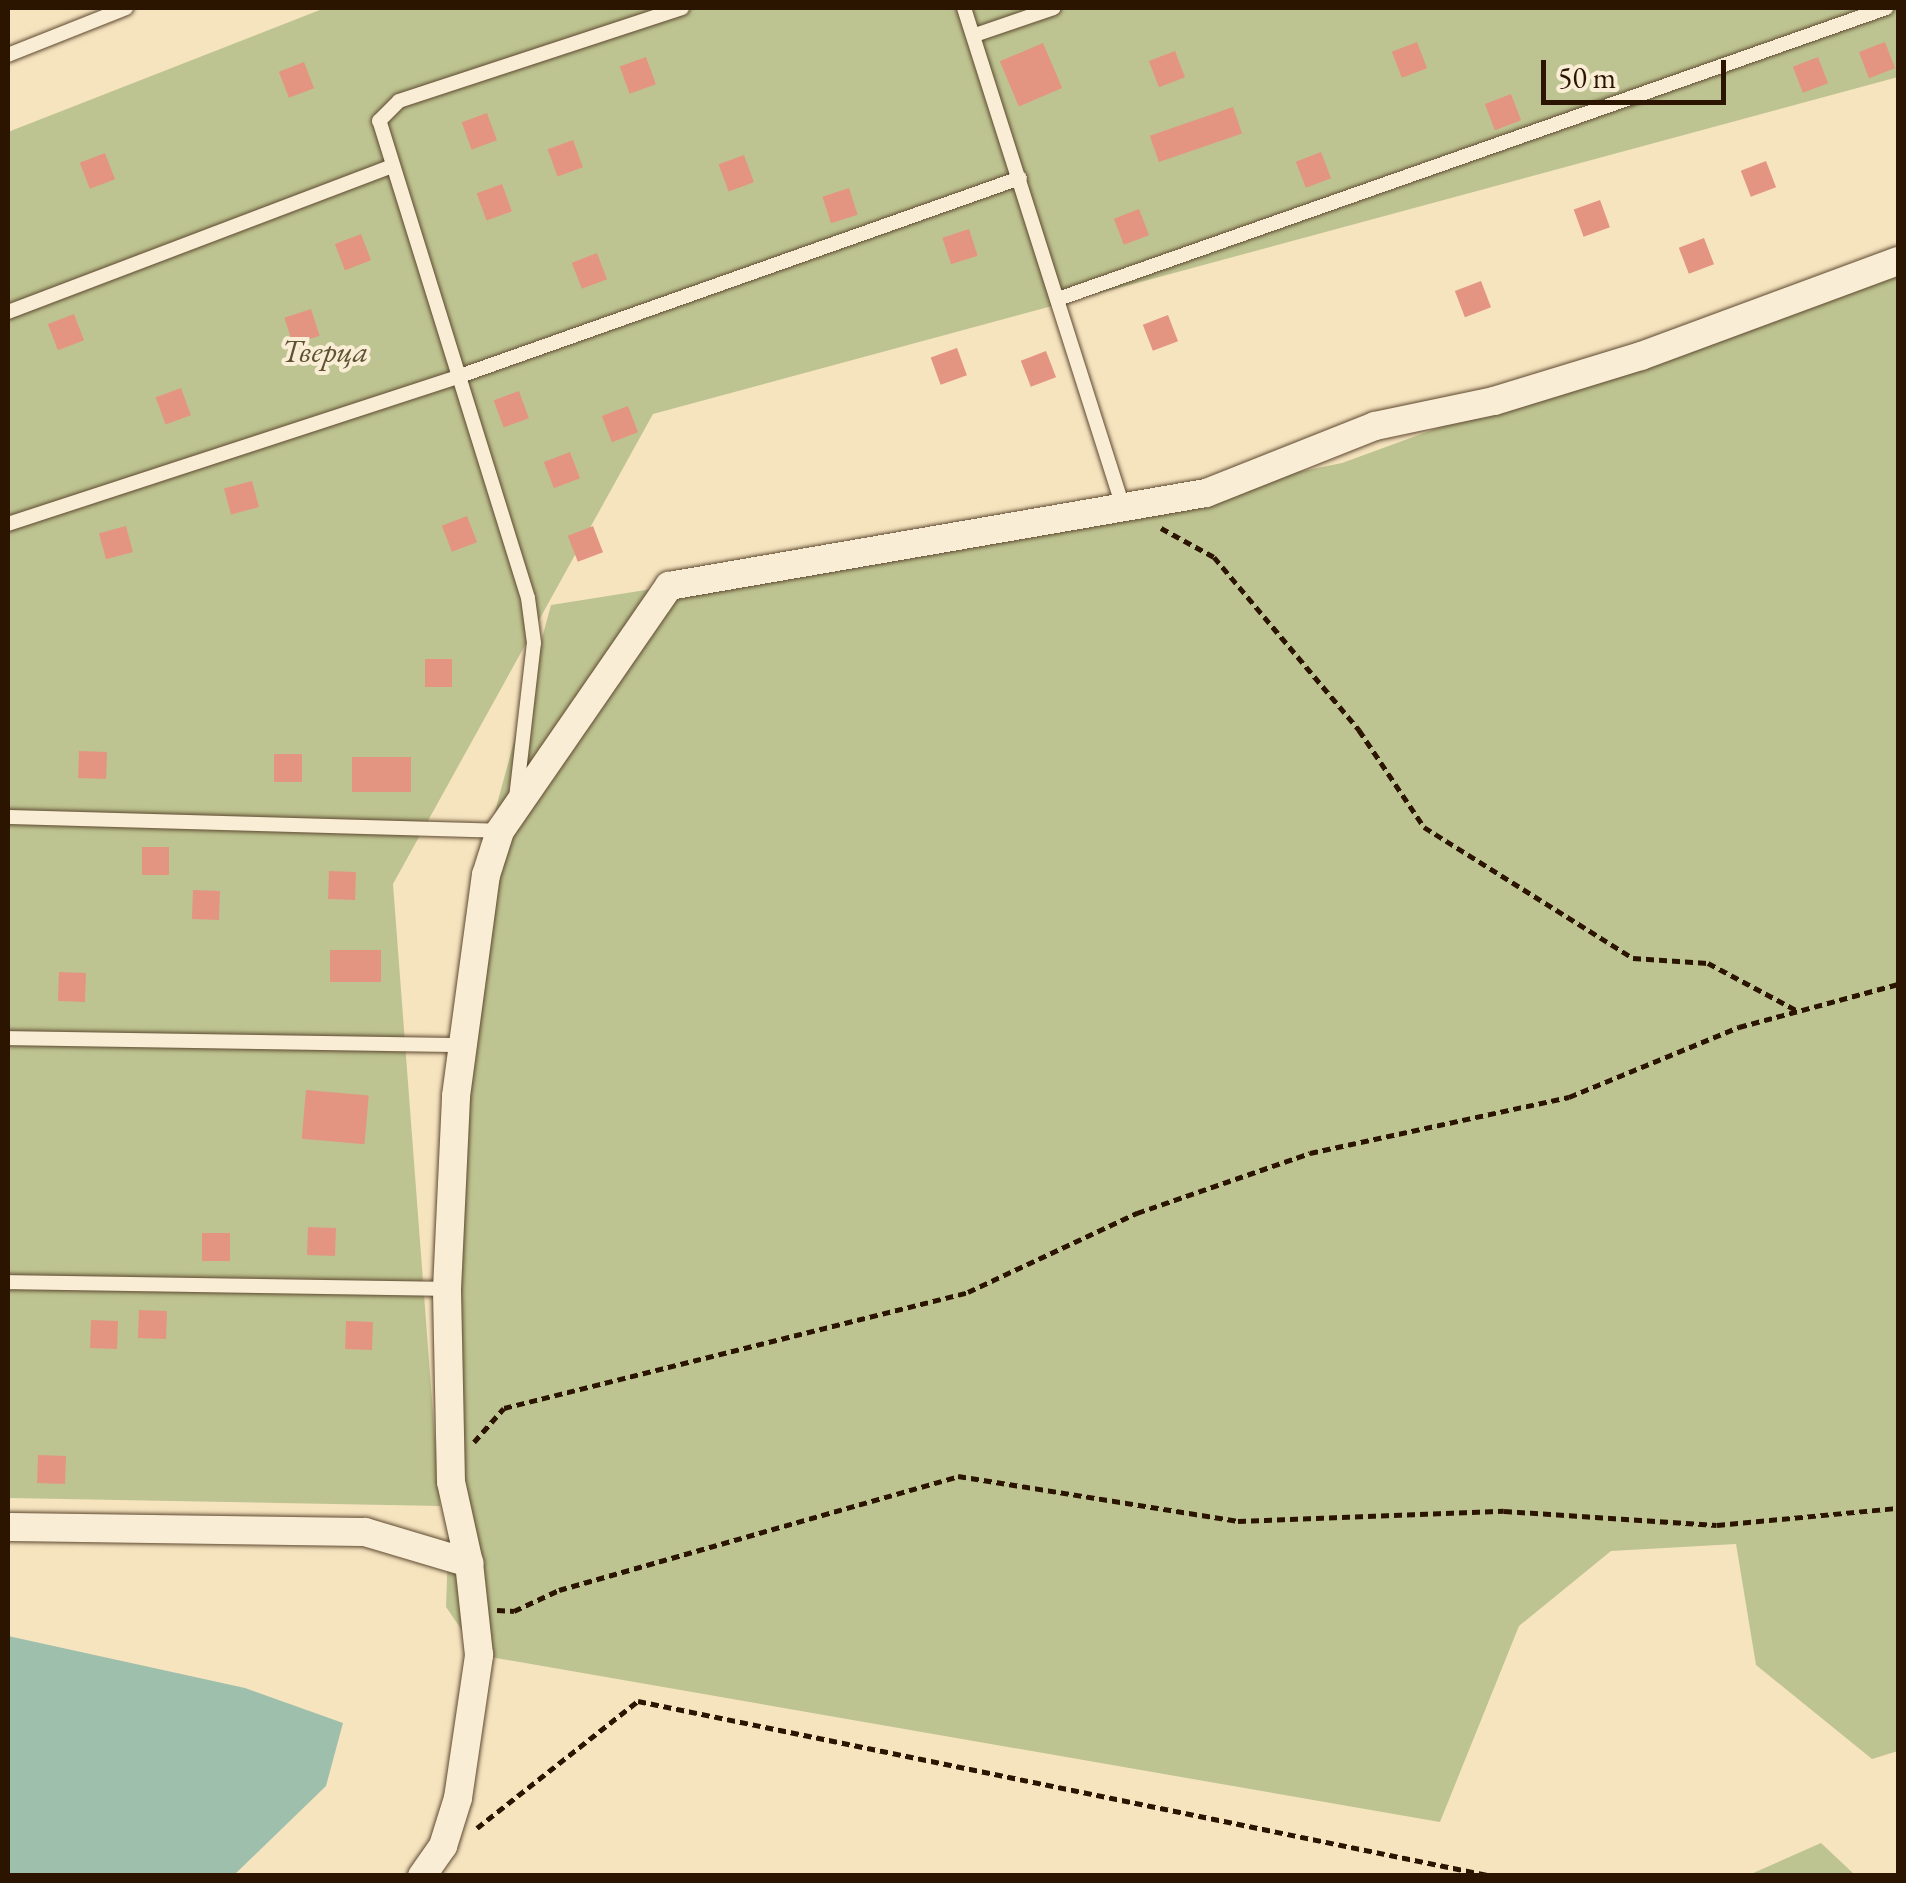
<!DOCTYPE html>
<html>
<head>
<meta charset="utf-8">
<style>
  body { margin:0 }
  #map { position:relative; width:1906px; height:1883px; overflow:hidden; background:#f6e4bf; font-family:"EB Garamond",serif }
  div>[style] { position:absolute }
  .green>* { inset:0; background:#bec491 }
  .water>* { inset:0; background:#9ebfac }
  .building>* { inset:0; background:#e39582; transform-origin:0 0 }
  .path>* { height:5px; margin-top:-2.5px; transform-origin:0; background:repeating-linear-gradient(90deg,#2c1500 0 8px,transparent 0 13px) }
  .roads { filter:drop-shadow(0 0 2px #5e4930) drop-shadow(0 0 2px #5e4930) }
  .lane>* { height:14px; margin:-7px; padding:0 7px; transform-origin:7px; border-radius:7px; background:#f9edd5 }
  .street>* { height:28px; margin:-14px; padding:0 14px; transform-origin:14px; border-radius:14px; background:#f9edd5 }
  span { translate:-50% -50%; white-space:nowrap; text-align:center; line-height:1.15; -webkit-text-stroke:8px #f9edd5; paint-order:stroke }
  .park-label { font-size:32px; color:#5f5233; font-style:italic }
  .frame { position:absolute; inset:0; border:10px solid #2c1500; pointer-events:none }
  .scale { position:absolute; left:1541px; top:60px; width:185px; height:45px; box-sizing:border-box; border:5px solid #2c1500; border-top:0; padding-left:12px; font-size:30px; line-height:35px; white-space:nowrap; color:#2c1500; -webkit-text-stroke:8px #f9edd5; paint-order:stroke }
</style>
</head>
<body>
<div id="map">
  <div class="green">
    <i style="clip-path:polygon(325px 8px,1898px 8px,1898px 77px,653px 414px,393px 884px,440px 1506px,8px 1498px,8px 132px)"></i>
    <i style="clip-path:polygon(1898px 260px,1898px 1751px,1872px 1759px,1756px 1665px,1736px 1544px,1611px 1551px,1519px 1626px,1440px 1822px,479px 1655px,446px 1607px,471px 900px,551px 605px,980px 537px,1342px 463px)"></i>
    <i style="clip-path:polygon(1821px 1843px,1855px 1875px,1750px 1875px,1751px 1874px)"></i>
  </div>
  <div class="water">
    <i style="clip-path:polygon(8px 1636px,245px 1688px,343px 1723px,326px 1786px,234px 1875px,8px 1875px)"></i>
  </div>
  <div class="building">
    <i style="left:1417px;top:42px;width:28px;height:27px;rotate:69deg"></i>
    <i style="left:1885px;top:42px;width:28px;height:28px;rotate:69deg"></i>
    <i style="left:1043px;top:43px;width:49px;height:47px;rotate:67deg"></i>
    <i style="left:1175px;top:51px;width:28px;height:28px;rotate:69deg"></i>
    <i style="left:646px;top:57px;width:29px;height:28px;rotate:70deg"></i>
    <i style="left:1818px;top:57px;width:28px;height:27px;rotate:69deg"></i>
    <i style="left:304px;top:62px;width:28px;height:27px;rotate:69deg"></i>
    <i style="left:1511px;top:94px;width:28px;height:28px;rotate:69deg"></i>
    <i style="left:1233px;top:107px;width:28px;height:88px;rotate:71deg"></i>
    <i style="left:487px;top:113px;width:29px;height:27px;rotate:70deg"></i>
    <i style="left:573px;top:140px;width:29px;height:27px;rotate:70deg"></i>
    <i style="left:1321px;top:152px;width:28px;height:27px;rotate:69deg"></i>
    <i style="left:105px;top:153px;width:28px;height:27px;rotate:69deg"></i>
    <i style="left:744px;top:155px;width:29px;height:27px;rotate:70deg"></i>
    <i style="left:1766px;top:161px;width:28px;height:27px;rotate:69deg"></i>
    <i style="left:502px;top:184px;width:29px;height:27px;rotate:70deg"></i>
    <i style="left:849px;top:188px;width:28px;height:28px;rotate:72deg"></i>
    <i style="left:1600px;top:200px;width:29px;height:28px;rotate:70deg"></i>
    <i style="left:1139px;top:209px;width:28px;height:27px;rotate:69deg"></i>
    <i style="left:969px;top:229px;width:28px;height:28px;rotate:72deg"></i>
    <i style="left:361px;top:234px;width:28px;height:28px;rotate:69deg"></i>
    <i style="left:1704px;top:238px;width:28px;height:27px;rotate:69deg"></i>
    <i style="left:597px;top:253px;width:28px;height:27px;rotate:69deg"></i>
    <i style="left:1481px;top:281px;width:28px;height:28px;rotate:69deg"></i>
    <i style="left:311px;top:309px;width:28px;height:28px;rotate:72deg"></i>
    <i style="left:74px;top:314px;width:28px;height:28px;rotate:69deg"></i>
    <i style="left:1168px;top:315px;width:28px;height:27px;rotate:69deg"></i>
    <i style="left:957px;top:348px;width:29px;height:28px;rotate:70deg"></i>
    <i style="left:1046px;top:351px;width:28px;height:27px;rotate:69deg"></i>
    <i style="left:181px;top:388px;width:29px;height:27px;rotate:70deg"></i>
    <i style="left:519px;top:391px;width:29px;height:27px;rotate:70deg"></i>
    <i style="left:628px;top:406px;width:28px;height:28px;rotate:69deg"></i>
    <i style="left:570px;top:452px;width:28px;height:28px;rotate:69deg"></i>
    <i style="left:252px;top:481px;width:27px;height:29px;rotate:75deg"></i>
    <i style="left:467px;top:516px;width:28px;height:27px;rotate:69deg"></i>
    <i style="left:126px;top:526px;width:27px;height:28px;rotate:75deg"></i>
    <i style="left:593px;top:526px;width:28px;height:27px;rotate:69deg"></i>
    <i style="left:425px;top:659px;width:27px;height:28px"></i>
    <i style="left:79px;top:751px;width:28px;height:27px;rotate:2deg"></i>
    <i style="left:274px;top:754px;width:28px;height:28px"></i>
    <i style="left:411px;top:757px;width:35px;height:59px;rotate:90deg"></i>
    <i style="left:142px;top:847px;width:27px;height:28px"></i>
    <i style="left:329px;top:871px;width:27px;height:28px;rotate:2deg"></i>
    <i style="left:193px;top:890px;width:27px;height:29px;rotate:2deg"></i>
    <i style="left:381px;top:950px;width:32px;height:51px;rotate:90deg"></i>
    <i style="left:59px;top:972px;width:27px;height:29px;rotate:2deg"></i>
    <i style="left:306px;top:1090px;width:63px;height:49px;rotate:5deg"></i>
    <i style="left:308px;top:1227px;width:28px;height:28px;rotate:2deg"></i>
    <i style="left:202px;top:1233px;width:28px;height:28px"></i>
    <i style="left:139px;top:1310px;width:28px;height:28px;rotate:2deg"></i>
    <i style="left:91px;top:1320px;width:27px;height:28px;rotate:2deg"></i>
    <i style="left:346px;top:1321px;width:27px;height:28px;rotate:2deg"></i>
    <i style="left:38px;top:1455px;width:28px;height:28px;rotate:2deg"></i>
  </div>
  <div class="path">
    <i style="left:1161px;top:528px;width:60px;rotate:28.7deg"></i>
    <i style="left:1214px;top:557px;width:226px;rotate:50deg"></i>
    <i style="left:1359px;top:730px;width:117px;rotate:56.2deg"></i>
    <i style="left:1424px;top:827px;width:247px;rotate:32.1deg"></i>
    <i style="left:1633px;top:958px;width:75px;rotate:3.8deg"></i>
    <i style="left:1708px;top:963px;width:100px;rotate:28.1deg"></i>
    <i style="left:474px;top:1442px;width:45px;rotate:-48.6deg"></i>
    <i style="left:504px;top:1408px;width:478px;rotate:-14deg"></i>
    <i style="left:968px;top:1292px;width:187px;rotate:-25.1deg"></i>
    <i style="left:1137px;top:1213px;width:183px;rotate:-19.1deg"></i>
    <i style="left:1310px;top:1153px;width:265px;rotate:-12.2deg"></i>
    <i style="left:1569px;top:1097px;width:184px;rotate:-22.4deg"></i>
    <i style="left:1739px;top:1027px;width:165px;rotate:-15.1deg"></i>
    <i style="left:497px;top:1610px;width:17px;rotate:3deg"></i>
    <i style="left:514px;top:1611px;width:50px;rotate:-25deg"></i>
    <i style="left:559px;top:1590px;width:415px;rotate:-15.9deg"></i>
    <i style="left:958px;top:1476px;width:284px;rotate:9.1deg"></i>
    <i style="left:1238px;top:1521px;width:266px;rotate:-2.2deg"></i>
    <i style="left:1504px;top:1511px;width:213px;rotate:3.8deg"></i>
    <i style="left:1717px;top:1525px;width:182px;rotate:-5.4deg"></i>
    <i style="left:477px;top:1828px;width:205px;rotate:-38.3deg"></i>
    <i style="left:638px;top:1701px;width:872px;rotate:11.58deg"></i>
  </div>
  <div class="roads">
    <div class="lane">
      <i style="left:964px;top:8px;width:527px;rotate:72.32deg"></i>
      <i style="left:975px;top:35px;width:83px;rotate:-18.9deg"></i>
      <i style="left:8px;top:55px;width:127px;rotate:-21.7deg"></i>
      <i style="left:1058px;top:299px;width:878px;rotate:-19.36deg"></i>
      <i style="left:8px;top:312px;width:409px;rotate:-20.8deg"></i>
      <i style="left:8px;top:524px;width:472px;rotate:-18.1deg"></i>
      <i style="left:457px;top:377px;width:597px;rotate:-19.47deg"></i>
      <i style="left:516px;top:798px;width:156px;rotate:-83.4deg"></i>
      <i style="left:534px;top:643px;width:45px;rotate:-97.6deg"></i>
      <i style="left:528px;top:598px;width:500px;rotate:-107.3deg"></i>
      <i style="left:379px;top:121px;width:28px;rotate:-45deg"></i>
      <i style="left:399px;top:101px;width:298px;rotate:-18.2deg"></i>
      <i style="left:8px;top:817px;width:492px;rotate:1.6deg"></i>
      <i style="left:8px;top:1038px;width:453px;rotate:0.9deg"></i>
      <i style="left:8px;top:1282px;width:439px;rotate:0.9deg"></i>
    </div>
    <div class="street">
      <i style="left:8px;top:1527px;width:357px;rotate:0.8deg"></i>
      <i style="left:365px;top:1532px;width:109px;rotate:16.6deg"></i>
      <i style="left:422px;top:1876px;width:37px;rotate:-55deg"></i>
      <i style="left:443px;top:1846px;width:50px;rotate:-72.6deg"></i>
      <i style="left:458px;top:1798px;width:145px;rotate:-81.6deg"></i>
      <i style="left:479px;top:1655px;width:93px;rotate:-96.2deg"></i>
      <i style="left:469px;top:1563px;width:83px;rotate:-102.5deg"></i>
      <i style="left:451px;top:1482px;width:193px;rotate:-91.2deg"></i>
      <i style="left:447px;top:1289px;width:193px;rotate:-87.3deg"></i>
      <i style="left:456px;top:1096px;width:223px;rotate:-82.3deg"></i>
      <i style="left:486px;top:875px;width:46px;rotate:-72.3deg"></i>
      <i style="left:500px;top:831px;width:298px;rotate:-55.4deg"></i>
      <i style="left:669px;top:586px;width:545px;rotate:-9.83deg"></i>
      <i style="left:1206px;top:493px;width:182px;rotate:-21.6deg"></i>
      <i style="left:1375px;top:426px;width:122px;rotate:-11.9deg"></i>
      <i style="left:1494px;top:401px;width:154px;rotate:-17deg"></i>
      <i style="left:1641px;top:356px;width:274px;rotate:-20.3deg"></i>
    </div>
  </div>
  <div class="park-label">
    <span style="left:325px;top:351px">Тверца</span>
  </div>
  <div class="frame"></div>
  <div class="scale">50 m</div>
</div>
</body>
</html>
